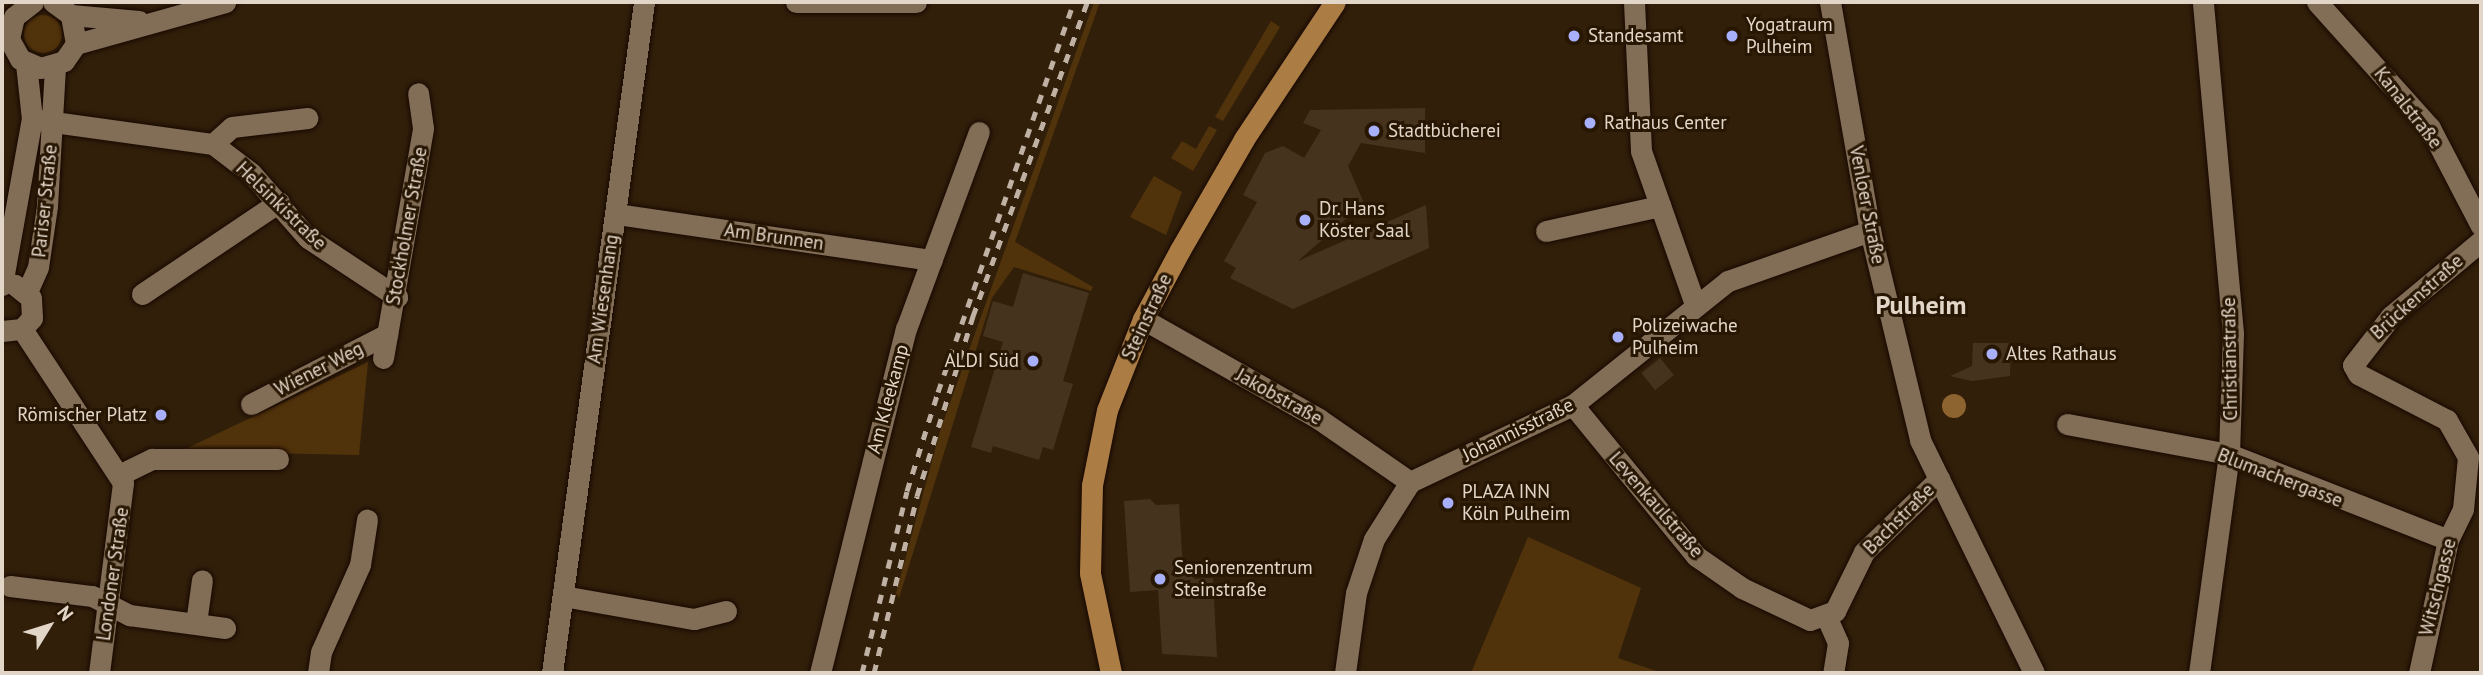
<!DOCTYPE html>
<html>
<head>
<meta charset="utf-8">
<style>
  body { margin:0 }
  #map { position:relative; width:2483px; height:675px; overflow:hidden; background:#311f0a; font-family:"PT Sans",sans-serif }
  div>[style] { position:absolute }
  .green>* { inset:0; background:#51330b }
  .round { border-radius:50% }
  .water>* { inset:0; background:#8d632f }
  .building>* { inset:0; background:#46331e; transform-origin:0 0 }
  .roads { filter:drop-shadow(0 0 2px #180800) drop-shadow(0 0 2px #180800) }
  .minor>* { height:21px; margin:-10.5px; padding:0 10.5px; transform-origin:10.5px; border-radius:10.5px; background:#826d56 }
  .major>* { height:21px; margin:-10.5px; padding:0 10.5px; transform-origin:10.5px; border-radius:10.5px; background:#ab7d45 }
  .rail>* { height:5px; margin-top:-2.5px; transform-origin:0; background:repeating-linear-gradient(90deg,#bfb1a3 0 9px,transparent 0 18px) }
  .dots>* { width:19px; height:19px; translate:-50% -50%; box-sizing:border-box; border:4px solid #271602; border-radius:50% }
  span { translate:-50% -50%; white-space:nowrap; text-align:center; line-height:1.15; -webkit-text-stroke:6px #271602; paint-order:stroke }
  .poi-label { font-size:19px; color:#e2d6c9 }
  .left { translate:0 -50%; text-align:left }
  .right { translate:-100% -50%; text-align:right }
  .street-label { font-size:19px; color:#e2d6c9 }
  .district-label { font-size:26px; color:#e2d6c9; font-weight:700 }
  .frame { position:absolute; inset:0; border:4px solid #e2d6c9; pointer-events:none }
  .north { position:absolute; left:14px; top:591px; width:70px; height:70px; -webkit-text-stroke:5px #271602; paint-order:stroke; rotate:52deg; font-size:19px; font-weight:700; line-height:28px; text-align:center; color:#e2d6c9 }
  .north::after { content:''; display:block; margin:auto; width:24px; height:32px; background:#e2d6c9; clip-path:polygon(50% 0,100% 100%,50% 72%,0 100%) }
</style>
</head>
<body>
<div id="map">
  <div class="green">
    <i style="clip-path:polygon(1094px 2px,1100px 2px,1015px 242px,1093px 287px,1091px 291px,1014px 267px,992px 298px,899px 598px,896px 593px,941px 428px)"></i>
    <i class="round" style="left:24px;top:15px;width:38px;height:38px"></i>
    <i style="clip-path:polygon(1271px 21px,1280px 27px,1223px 121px,1215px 117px)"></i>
    <i style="clip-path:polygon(1209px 126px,1217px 130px,1193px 171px,1171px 158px,1182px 141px,1196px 149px)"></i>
    <i style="clip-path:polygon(1154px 176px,1182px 192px,1166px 235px,1130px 217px)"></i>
    <i style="clip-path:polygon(368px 362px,359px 455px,181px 451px)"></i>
    <i style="clip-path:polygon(1528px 537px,1641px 588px,1618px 658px,1662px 673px,1471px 673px)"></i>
  </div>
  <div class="water">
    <i class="round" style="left:1942px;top:394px;width:24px;height:24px"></i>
  </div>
  <div class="building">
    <i style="clip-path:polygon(1425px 108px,1425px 153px,1361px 143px,1348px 166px,1364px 203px,1298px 261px,1426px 205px,1429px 248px,1293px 309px,1230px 278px,1236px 268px,1224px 261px,1257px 202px,1243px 195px,1265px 153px,1283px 146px,1304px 158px,1321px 130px,1303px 123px,1310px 110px)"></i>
    <i style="clip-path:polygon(1023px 273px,1089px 293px,1063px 381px,1073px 384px,1053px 450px,1043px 447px,1039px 460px,993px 446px,991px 453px,971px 447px,1003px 342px,983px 336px,993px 301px,1013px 307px)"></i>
    <i style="clip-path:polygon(1973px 343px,2011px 343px,2010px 376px,1972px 381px,1950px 376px,1972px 366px)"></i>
    <i style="left:1660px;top:358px;width:22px;height:24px;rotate:51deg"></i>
    <i style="clip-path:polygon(1150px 499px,1156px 505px,1179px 504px,1183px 568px,1195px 579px,1213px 578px,1217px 657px,1162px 654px,1158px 590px,1130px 592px,1124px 501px)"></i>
  </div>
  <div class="roads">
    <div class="minor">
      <i style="left:33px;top:2px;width:24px;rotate:142deg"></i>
      <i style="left:14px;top:17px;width:23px;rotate:103deg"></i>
      <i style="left:9px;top:39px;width:23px;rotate:61deg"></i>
      <i style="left:20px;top:59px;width:22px;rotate:24deg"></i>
      <i style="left:40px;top:68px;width:25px;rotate:-16deg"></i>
      <i style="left:64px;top:61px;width:21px;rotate:-55deg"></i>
      <i style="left:76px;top:44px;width:29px;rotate:-100deg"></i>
      <i style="left:71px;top:15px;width:22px;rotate:-144deg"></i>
      <i style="left:796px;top:2px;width:120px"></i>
      <i style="left:1634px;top:2px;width:149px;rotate:87.3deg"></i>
      <i style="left:1641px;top:151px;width:162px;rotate:70.6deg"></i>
      <i style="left:1830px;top:2px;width:232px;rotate:80.1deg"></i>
      <i style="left:1870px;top:231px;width:215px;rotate:76.5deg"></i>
      <i style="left:1920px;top:440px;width:259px;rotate:63.9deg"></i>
      <i style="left:2317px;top:2px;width:169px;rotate:48.1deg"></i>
      <i style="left:2430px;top:128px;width:110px;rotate:62.5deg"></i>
      <i style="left:71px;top:15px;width:68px;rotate:5deg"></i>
      <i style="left:76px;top:44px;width:155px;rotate:-15.7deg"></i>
      <i style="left:32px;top:119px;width:183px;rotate:7.9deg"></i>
      <i style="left:213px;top:144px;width:48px;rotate:37.3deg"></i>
      <i style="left:251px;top:173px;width:86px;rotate:48.8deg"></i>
      <i style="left:308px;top:238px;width:107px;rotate:33.5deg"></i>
      <i style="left:213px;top:144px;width:25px;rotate:-42deg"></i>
      <i style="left:232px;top:127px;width:76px;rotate:-6.8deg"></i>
      <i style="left:616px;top:214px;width:319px;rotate:8.3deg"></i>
      <i style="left:1546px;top:231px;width:117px;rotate:-12.4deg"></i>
      <i style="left:2px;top:285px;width:169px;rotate:-79.8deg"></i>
      <i style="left:32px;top:119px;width:55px;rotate:-96.2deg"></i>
      <i style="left:27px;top:292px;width:27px;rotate:-66deg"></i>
      <i style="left:38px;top:267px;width:62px;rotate:-81.6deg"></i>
      <i style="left:47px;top:206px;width:140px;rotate:-86.7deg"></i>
      <i style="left:142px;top:294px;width:165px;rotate:-33.9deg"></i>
      <i style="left:1143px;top:319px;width:202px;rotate:29.6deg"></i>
      <i style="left:1319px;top:419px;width:111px;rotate:34.7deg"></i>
      <i style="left:22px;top:329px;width:184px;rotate:56.7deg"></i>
      <i style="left:123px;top:483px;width:192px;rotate:97.2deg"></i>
      <i style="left:2px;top:331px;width:20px;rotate:-6deg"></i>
      <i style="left:22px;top:329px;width:15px;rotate:-48deg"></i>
      <i style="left:32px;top:318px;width:20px;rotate:-93deg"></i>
      <i style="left:31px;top:298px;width:21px;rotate:-141deg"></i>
      <i style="left:383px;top:358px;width:233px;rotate:-80.1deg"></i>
      <i style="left:423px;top:128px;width:35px;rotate:-98deg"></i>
      <i style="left:251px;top:404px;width:153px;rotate:-27.2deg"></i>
      <i style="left:1573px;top:405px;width:195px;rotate:50.8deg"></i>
      <i style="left:1696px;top:556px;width:56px;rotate:34.8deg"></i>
      <i style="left:1742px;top:588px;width:75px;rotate:25.2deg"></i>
      <i style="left:1810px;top:620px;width:27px;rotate:-20deg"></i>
      <i style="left:1835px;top:611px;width:66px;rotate:-63.8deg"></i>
      <i style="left:1864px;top:552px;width:105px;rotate:-44.2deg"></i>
      <i style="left:2067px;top:424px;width:165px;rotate:10.5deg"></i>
      <i style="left:2229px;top:454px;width:235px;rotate:21.4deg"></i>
      <i style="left:119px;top:475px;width:37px;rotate:-26deg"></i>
      <i style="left:152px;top:459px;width:126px"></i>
      <i style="left:10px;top:586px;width:83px;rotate:7deg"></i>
      <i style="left:92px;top:596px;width:42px;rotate:27.2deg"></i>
      <i style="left:129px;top:615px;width:97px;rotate:7.7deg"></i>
      <i style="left:563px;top:596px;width:133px;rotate:10deg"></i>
      <i style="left:694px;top:619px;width:33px;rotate:-14deg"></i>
      <i style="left:1827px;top:618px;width:27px;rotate:66deg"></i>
      <i style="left:1838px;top:643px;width:30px;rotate:99deg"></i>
      <i style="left:196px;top:623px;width:43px;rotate:-82.1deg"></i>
      <i style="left:318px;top:673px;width:21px;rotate:-82deg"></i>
      <i style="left:321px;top:652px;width:95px;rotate:-65.9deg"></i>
      <i style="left:360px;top:565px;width:46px;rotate:-81.2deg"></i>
      <i style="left:552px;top:673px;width:677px;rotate:-82.19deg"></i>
      <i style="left:820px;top:673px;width:355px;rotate:-76deg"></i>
      <i style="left:906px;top:329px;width:210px;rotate:-69.7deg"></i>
      <i style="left:1345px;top:673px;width:81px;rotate:-82.2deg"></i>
      <i style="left:1356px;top:593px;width:57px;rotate:-71.6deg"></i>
      <i style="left:1374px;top:539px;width:67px;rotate:-57.7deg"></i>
      <i style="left:1410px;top:482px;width:180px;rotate:-25.3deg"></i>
      <i style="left:1573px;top:405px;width:198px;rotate:-38.7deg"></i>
      <i style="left:1728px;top:281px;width:151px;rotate:-19.4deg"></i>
      <i style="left:2199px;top:673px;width:221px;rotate:-82.2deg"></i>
      <i style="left:2229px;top:454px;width:121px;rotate:-88.1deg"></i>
      <i style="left:2233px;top:333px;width:332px;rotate:-95.2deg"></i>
      <i style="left:2419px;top:673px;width:136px;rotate:-77.7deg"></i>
      <i style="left:2448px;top:540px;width:34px;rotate:-64deg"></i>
      <i style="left:2463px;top:509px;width:52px;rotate:-84.5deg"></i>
      <i style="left:2468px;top:457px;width:43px;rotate:-119.6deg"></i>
      <i style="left:2447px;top:420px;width:100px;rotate:-152.7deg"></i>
      <i style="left:2358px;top:374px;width:10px;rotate:-119deg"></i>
      <i style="left:2353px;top:365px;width:62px;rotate:-52.2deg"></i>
      <i style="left:2391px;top:316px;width:117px;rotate:-39.8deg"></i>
    </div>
    <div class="major">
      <i style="left:1111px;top:673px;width:102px;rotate:-101.9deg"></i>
      <i style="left:1090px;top:573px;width:88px;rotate:-88.7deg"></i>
      <i style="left:1092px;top:485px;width:76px;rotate:-78.7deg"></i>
      <i style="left:1107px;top:410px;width:98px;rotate:-68.4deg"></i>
      <i style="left:1143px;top:319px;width:78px;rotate:-61.8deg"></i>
      <i style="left:1180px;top:250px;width:128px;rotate:-60deg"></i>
      <i style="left:1244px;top:139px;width:164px;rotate:-56.4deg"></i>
    </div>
  </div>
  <div class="rail">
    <i style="left:862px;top:673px;width:187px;rotate:-76.1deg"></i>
    <i style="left:907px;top:491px;width:104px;rotate:-72.6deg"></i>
    <i style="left:938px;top:392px;width:413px;rotate:-70.8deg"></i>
    <i style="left:874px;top:673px;width:182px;rotate:-76.3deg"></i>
    <i style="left:917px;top:496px;width:189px;rotate:-72.7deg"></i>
    <i style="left:973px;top:316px;width:334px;rotate:-70deg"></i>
  </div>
  <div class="dots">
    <i style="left:1574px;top:36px;background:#a8b0fc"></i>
    <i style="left:1732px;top:36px;background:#a8b0fc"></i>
    <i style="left:1590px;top:123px;background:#a8b0fc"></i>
    <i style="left:1374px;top:131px;background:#a8b0fc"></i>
    <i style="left:1305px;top:220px;background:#a8b0fc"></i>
    <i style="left:1618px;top:337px;background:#a8b0fc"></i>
    <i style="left:1992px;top:354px;background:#a8b0fc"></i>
    <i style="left:1033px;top:361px;background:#a8b0fc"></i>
    <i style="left:161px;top:415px;background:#a8b0fc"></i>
    <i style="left:1448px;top:503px;background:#a8b0fc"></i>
    <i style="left:1160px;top:579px;background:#a8b0fc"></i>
  </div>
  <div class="poi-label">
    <span class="left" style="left:1746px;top:36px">Yogatraum<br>Pulheim</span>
    <span class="left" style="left:1588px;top:36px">Standesamt</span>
    <span class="left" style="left:1604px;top:123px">Rathaus Center</span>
    <span class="left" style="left:1388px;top:131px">Stadtbücherei</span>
    <span class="left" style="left:1319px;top:220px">Dr. Hans<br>Köster Saal</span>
    <span class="left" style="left:1632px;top:337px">Polizeiwache<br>Pulheim</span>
    <span class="left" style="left:2006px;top:354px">Altes Rathaus</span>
    <span class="right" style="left:1019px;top:361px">ALDI Süd</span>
    <span class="right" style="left:147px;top:415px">Römischer Platz</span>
    <span class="left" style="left:1462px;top:503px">PLAZA INN<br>Köln Pulheim</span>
    <span class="left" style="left:1174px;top:579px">Seniorenzentrum<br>Steinstraße</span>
  </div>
  <div class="street-label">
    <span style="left:2408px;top:108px;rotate:52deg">Kanalstraße</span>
    <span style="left:45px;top:201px;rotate:-84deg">Pariser Straße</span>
    <span style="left:1867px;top:205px;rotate:79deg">Venloer Straße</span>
    <span style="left:281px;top:206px;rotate:44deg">Helsinkistraße</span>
    <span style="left:407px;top:226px;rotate:-80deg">Stockholmer Straße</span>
    <span style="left:774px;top:237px;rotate:8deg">Am Brunnen</span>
    <span style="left:2417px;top:297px;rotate:-42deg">Brückenstraße</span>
    <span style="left:603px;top:299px;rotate:-82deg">Am Wiesenhang</span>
    <span style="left:1147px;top:317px;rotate:-65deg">Steinstraße</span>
    <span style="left:2230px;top:359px;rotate:-91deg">Christianstraße</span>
    <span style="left:319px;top:369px;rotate:-27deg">Wiener Weg</span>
    <span style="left:1279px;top:397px;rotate:29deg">Jakobstraße</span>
    <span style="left:888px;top:399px;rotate:-75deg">Am Kleekamp</span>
    <span style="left:1518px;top:430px;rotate:-26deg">Johannisstraße</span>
    <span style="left:2280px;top:478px;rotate:21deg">Blumachergasse</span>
    <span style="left:1656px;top:505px;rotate:49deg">Levenkaulstraße</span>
    <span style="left:1899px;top:519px;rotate:-45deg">Bachstraße</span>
    <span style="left:113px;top:574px;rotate:-82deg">Londoner Straße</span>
    <span style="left:2438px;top:587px;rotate:-76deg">Witschgasse</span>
  </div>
  <div class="district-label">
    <span style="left:1921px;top:305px">Pulheim</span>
  </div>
  <div class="frame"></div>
  <div class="north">N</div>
</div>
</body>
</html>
